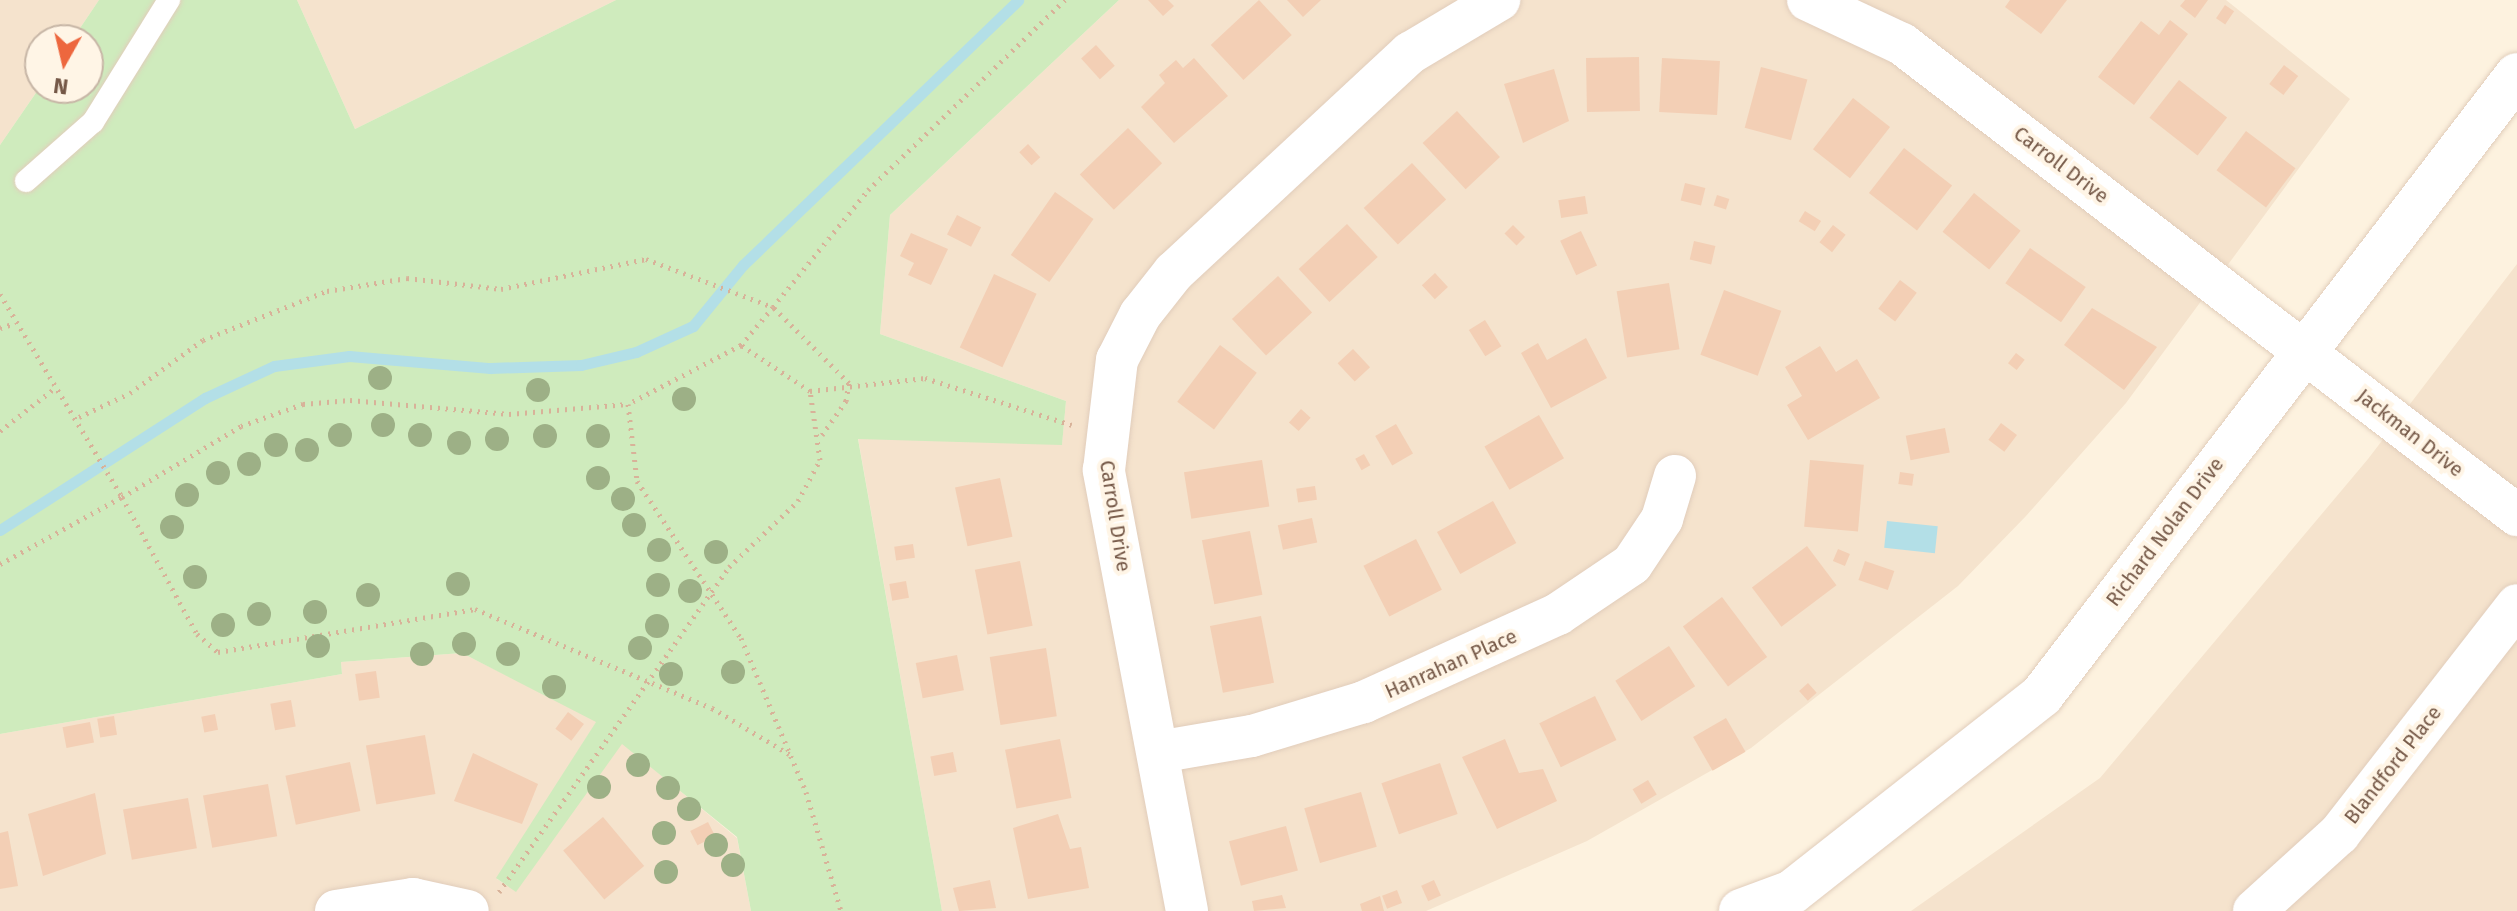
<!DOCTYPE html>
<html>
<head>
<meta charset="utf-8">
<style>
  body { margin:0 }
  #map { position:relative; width:2517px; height:911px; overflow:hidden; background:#fdf2df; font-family:"Fira Sans",sans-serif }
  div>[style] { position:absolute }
  .residential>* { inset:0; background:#f5e3cd }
  .green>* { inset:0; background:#cfebbd }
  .water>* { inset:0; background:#b3dfe7; transform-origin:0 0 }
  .stream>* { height:11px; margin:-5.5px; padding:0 5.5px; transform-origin:5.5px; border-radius:5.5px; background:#b3dfe7 }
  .building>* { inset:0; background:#f3cfb5; transform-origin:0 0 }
  .path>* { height:5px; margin-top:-2.5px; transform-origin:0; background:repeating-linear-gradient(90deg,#d8b299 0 2px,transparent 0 8px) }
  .roads { filter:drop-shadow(0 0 2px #e1cdbb) drop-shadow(0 0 2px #e1cdbb) }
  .lane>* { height:22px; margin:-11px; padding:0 11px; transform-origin:11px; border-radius:11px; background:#fff }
  .street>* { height:42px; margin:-21px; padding:0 21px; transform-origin:21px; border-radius:21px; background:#fff }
  .secondary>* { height:44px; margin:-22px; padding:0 22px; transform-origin:22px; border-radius:22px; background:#fff }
  .trees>* { width:24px; height:24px; margin:-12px; border-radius:50%; background:#9db086 }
  span { translate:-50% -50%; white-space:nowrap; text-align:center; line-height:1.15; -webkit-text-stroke:8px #fff5e6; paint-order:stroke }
  .street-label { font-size:20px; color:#745746 }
  .north { position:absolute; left:24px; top:24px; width:80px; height:80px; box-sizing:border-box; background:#fff5e6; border:2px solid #c7b6a6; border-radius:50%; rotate:188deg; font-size:22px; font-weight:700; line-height:32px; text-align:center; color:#745746 }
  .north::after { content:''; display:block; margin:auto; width:28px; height:36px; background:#ed673e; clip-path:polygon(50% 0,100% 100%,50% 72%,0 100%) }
</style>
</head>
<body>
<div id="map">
  <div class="residential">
    <i style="clip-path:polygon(0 0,99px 0,72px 40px,40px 40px,40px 87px,0 145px)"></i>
    <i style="clip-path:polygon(297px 0,616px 0,355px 129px)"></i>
    <i style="clip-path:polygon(1119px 0,2226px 0,2350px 99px,2126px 403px,2026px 516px,1958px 586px,1751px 748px,1587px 841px,1426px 911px,942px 911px,858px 438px,1062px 444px,1066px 401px,880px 334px,890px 215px)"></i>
    <i style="clip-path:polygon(2517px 264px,2517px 911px,1911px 911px,2100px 778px,2368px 459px)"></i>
    <i style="clip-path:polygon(462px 653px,597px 721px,497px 879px,516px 891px,622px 743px,737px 838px,751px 911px,0 911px,0 734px,342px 674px,341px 662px)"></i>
  </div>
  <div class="green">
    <i style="clip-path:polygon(99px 0,297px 0,355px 129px,616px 0,1119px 0,890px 215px,880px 334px,1066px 401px,1062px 445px,858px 439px,942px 911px,751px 911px,737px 837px,622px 744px,516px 892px,496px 878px,596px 722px,462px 653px,341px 662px,342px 674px,0 734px,0 145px,40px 87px,88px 88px,88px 40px,72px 40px)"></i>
  </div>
  <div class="water">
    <i style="left:1887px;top:521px;width:51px;height:27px;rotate:6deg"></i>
  </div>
  <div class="stream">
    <i style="left:0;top:530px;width:244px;rotate:-32.8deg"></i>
    <i style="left:205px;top:398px;width:76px;rotate:-24.9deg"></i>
    <i style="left:274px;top:366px;width:76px;rotate:-7.6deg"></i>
    <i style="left:349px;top:356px;width:142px;rotate:4.9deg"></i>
    <i style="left:490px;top:368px;width:91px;rotate:-1.9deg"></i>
    <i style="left:581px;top:365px;width:57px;rotate:-13.3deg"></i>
    <i style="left:636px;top:352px;width:63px;rotate:-24.5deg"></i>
    <i style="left:693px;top:326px;width:79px;rotate:-50.7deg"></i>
    <i style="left:743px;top:265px;width:382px;rotate:-43.9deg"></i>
  </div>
  <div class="building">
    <i style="clip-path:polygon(1148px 0,1168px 0,1174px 6px,1163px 16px)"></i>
    <i style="left:1259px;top:0;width:48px;height:66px;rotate:47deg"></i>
    <i style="clip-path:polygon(1287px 0,1321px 0,1303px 17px)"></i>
    <i style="clip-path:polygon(2010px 0,2067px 0,2041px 34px,2005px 7px)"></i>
    <i style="clip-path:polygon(2185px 0,2208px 0,2195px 18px,2180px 6px)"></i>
    <i style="left:2225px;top:5px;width:11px;height:16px;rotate:34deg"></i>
    <i style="clip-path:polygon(2170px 20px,2188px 34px,2134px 105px,2098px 77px,2141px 21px,2159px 35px)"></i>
    <i style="left:1096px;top:45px;width:28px;height:20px;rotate:48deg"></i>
    <i style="left:1639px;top:57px;width:54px;height:53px;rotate:89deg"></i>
    <i style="clip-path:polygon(1194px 58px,1228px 96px,1174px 143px,1141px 107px,1165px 83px,1159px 75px,1176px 60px,1183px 68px)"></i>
    <i style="left:1662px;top:58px;width:58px;height:54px;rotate:3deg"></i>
    <i style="left:2284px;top:65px;width:18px;height:24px;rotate:38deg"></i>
    <i style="left:1761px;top:67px;width:48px;height:63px;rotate:15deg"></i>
    <i style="clip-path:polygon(1554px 69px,1569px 121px,1523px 143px,1504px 84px)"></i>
    <i style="left:2179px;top:80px;width:61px;height:48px;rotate:38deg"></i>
    <i style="left:1853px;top:98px;width:47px;height:65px;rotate:38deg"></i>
    <i style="left:1457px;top:111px;width:63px;height:47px;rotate:47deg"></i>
    <i style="left:1128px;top:128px;width:49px;height:67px;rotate:46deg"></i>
    <i style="left:2246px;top:131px;width:62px;height:49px;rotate:37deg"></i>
    <i style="left:1028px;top:144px;width:18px;height:12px;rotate:47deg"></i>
    <i style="left:1904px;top:148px;width:61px;height:57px;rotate:38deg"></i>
    <i style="left:1412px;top:163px;width:50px;height:66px;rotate:47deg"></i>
    <i style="left:1685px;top:183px;width:21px;height:18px;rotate:14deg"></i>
    <i style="left:1055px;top:192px;width:47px;height:77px;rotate:35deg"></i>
    <i style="left:1974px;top:193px;width:60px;height:50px;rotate:39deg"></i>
    <i style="left:1717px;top:195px;width:13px;height:11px;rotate:18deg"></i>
    <i style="left:1585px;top:196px;width:18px;height:27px;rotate:81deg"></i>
    <i style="left:1805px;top:211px;width:19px;height:12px;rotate:32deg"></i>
    <i style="left:957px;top:215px;width:27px;height:22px;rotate:27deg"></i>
    <i style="left:1347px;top:224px;width:45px;height:66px;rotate:47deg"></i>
    <i style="left:1513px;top:225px;width:17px;height:12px;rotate:45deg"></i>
    <i style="left:1833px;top:225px;width:16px;height:22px;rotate:38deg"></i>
    <i style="left:1581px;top:231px;width:38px;height:23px;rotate:65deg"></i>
    <i style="clip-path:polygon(911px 233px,948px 249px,931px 285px,908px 275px,914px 263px,900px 256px)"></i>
    <i style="left:1694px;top:241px;width:22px;height:19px;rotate:13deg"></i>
    <i style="left:2030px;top:248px;width:68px;height:43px;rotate:35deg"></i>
    <i style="left:1435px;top:273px;width:19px;height:18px;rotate:47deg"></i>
    <i style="left:994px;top:274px;width:47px;height:81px;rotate:25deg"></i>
    <i style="left:1278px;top:276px;width:50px;height:63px;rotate:47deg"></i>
    <i style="left:1900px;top:280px;width:21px;height:36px;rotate:37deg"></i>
    <i style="left:1669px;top:283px;width:67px;height:53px;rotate:81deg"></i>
    <i style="left:1724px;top:290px;width:61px;height:69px;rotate:20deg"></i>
    <i style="clip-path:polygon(2092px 308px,2157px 347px,2124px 390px,2064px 345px)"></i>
    <i style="left:1485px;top:320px;width:31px;height:19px;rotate:58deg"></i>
    <i style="clip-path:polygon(1586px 338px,1607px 378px,1551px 408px,1521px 353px,1538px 343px,1547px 360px)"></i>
    <i style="left:1220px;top:345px;width:46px;height:71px;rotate:37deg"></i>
    <i style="clip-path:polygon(1820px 346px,1836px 372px,1857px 359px,1880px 398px,1808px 440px,1787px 405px,1802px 396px,1785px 367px)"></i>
    <i style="left:1353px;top:349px;width:25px;height:21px;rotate:47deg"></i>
    <i style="left:2016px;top:353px;width:11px;height:13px;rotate:38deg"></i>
    <i style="left:1301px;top:409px;width:13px;height:18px;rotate:42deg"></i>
    <i style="left:1539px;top:415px;width:50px;height:63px;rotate:60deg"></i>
    <i style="left:2001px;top:423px;width:20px;height:21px;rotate:37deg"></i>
    <i style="left:1396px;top:424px;width:34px;height:24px;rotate:60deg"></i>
    <i style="left:1945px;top:428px;width:25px;height:40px;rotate:79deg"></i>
    <i style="left:1364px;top:454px;width:13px;height:10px;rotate:61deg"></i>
    <i style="left:1262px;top:460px;width:47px;height:79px;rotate:81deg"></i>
    <i style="left:1810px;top:460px;width:54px;height:67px;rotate:5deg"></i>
    <i style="left:1900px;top:472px;width:14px;height:12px;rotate:8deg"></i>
    <i style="left:1000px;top:478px;width:60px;height:46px;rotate:78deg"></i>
    <i style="left:1315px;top:486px;width:14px;height:19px;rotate:82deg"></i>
    <i style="left:1493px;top:501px;width:48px;height:64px;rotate:61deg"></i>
    <i style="left:1312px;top:518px;width:25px;height:35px;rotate:78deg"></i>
    <i style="left:1250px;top:531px;width:65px;height:49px;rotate:79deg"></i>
    <i style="left:1416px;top:539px;width:57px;height:59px;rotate:63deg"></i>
    <i style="left:913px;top:544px;width:14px;height:19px;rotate:82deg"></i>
    <i style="left:1807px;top:546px;width:49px;height:69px;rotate:53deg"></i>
    <i style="left:1838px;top:549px;width:13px;height:13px;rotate:23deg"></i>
    <i style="left:1020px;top:561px;width:66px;height:46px;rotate:79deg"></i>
    <i style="left:1865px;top:561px;width:31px;height:20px;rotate:19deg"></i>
    <i style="left:906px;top:581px;width:17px;height:17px;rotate:80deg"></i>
    <i style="left:1722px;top:597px;width:75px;height:49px;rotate:53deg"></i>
    <i style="left:1261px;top:616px;width:68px;height:52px;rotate:79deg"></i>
    <i style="left:1669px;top:646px;width:48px;height:64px;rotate:57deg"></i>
    <i style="left:1046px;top:648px;width:69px;height:57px;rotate:81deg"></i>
    <i style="left:957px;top:655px;width:36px;height:42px;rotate:79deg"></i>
    <i style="left:376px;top:671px;width:27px;height:21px;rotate:82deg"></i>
    <i style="left:1808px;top:683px;width:13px;height:12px;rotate:48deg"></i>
    <i style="left:1595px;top:696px;width:49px;height:62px;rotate:64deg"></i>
    <i style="left:291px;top:700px;width:27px;height:21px;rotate:80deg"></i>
    <i style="left:568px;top:712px;width:20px;height:21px;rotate:37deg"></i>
    <i style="left:215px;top:714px;width:16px;height:14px;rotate:79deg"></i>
    <i style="left:114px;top:716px;width:19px;height:17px;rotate:81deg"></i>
    <i style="left:1726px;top:718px;width:39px;height:38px;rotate:60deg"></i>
    <i style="left:90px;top:722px;width:21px;height:28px;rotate:79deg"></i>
    <i style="left:425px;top:735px;width:60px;height:60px;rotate:80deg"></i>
    <i style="left:1060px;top:739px;width:60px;height:56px;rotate:79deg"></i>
    <i style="clip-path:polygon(1505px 739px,1519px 773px,1543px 769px,1557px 801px,1497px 829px,1462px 757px)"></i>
    <i style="left:953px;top:752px;width:20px;height:23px;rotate:79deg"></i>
    <i style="clip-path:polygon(473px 753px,538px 784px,522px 824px,454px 801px)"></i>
    <i style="left:350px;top:762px;width:50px;height:66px;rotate:78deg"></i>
    <i style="left:1440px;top:763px;width:54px;height:62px;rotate:71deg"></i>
    <i style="left:1648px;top:780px;width:17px;height:18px;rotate:59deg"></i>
    <i style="left:268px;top:784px;width:53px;height:66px;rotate:80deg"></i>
    <i style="left:1361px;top:792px;width:57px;height:59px;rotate:74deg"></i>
    <i style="clip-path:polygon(95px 793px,106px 854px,43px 876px,28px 814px)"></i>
    <i style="left:188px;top:798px;width:51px;height:66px;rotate:80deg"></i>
    <i style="clip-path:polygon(1058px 814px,1070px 849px,1081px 847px,1089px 888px,1028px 899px,1013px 828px)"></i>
    <i style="left:603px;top:817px;width:64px;height:52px;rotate:50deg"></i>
    <i style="left:708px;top:822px;width:16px;height:20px;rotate:63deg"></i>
    <i style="left:1286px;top:826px;width:46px;height:59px;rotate:75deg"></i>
    <i style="clip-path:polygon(8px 831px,18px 886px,0 889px,0 833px)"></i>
    <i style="clip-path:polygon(990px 880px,996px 908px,959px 911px,953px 888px)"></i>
    <i style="left:1434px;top:880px;width:17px;height:14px;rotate:66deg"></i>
    <i style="left:1397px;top:890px;width:14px;height:16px;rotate:69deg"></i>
    <i style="clip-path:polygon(1282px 895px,1286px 908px,1254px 911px,1252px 901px)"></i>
    <i style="clip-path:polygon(1380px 896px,1384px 911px,1362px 911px,1360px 904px)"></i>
  </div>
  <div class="path">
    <i style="left:0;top:294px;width:237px;rotate:59deg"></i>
    <i style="left:122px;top:497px;width:139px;rotate:-30.8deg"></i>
    <i style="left:241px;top:426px;width:66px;rotate:-19.5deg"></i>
    <i style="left:303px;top:404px;width:47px;rotate:-4.9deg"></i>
    <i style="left:350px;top:400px;width:160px;rotate:5deg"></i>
    <i style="left:509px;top:414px;width:119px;rotate:-4.8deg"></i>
    <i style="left:628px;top:404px;width:78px;rotate:83.3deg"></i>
    <i style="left:637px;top:481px;width:188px;rotate:56.5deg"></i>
    <i style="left:741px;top:638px;width:167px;rotate:67.1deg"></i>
    <i style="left:806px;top:792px;width:124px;rotate:73.6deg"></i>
    <i style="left:0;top:328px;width:16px;rotate:-18deg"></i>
    <i style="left:810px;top:391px;width:116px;rotate:-6.4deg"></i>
    <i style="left:925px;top:378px;width:154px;rotate:17.7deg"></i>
    <i style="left:79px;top:417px;width:56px;rotate:-25.2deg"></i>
    <i style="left:130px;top:393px;width:90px;rotate:-36deg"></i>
    <i style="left:203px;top:340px;width:133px;rotate:-21.6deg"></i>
    <i style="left:327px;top:291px;width:81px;rotate:-9.2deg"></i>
    <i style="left:407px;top:278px;width:95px;rotate:6.7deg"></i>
    <i style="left:501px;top:289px;width:148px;rotate:-11.7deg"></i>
    <i style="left:646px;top:259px;width:136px;rotate:20.7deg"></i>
    <i style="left:773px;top:307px;width:50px;rotate:130.1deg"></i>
    <i style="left:741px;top:345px;width:127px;rotate:152.4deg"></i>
    <i style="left:0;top:431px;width:70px;rotate:-38deg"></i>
    <i style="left:822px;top:435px;width:42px;rotate:-54.8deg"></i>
    <i style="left:846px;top:401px;width:18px;rotate:-81deg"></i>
    <i style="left:849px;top:383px;width:107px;rotate:-135deg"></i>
    <i style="left:773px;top:307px;width:151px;rotate:-50.9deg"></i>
    <i style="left:868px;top:190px;width:274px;rotate:-44deg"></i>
    <i style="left:0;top:564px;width:139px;rotate:-28.8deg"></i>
    <i style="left:122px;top:497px;width:156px;rotate:61.3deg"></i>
    <i style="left:197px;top:634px;width:28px;rotate:41deg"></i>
    <i style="left:218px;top:652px;width:261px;rotate:-9.5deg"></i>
    <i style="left:475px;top:609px;width:257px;rotate:22.7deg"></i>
    <i style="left:712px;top:708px;width:90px;rotate:30.9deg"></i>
    <i style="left:499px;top:892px;width:398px;rotate:-54.7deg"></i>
    <i style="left:729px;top:567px;width:95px;rotate:-43.7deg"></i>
    <i style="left:798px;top:501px;width:47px;rotate:-61.8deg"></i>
    <i style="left:820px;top:460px;width:70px;rotate:-98.2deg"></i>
    <i style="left:810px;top:391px;width:83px;rotate:-146.3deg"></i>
  </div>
  <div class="roads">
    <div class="lane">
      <i style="left:26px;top:181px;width:89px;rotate:-41.4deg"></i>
      <i style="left:93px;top:122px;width:144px;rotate:-58.1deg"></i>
    </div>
    <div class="street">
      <i style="left:1808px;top:0;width:104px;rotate:25.1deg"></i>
      <i style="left:1902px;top:44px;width:775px;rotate:37.45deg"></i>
      <i style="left:1158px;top:752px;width:95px;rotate:-9.7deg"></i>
      <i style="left:1252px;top:736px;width:117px;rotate:-16.9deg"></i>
      <i style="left:1364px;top:702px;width:213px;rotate:-24.4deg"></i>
      <i style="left:1558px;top:614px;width:89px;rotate:-34deg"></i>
      <i style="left:1632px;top:564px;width:54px;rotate:-56.3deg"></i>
      <i style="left:1662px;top:519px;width:45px;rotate:-73.2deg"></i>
      <i style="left:336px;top:911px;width:78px;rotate:-8.9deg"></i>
      <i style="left:413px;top:899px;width:56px;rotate:12.3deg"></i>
      <i style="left:1187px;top:911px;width:449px;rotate:-100.7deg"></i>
      <i style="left:1104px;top:470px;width:111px;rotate:-83.3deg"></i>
      <i style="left:1117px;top:360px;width:51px;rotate:-62.9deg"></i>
      <i style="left:1140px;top:315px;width:55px;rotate:-51.7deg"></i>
      <i style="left:1174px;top:272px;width:322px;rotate:-42.9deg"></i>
      <i style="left:1410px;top:53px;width:104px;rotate:-30.8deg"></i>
      <i style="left:2254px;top:911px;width:115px;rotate:-42.2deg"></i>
      <i style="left:2339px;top:834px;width:290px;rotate:-52.1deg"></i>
    </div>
    <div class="secondary">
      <i style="left:1741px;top:911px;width:54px;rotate:-20.4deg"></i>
      <i style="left:1792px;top:892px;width:318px;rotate:-38.2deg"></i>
      <i style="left:2042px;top:695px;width:781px;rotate:-52.54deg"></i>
    </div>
  </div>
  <div class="trees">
    <i style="left:380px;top:378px"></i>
    <i style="left:538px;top:390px"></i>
    <i style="left:684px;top:399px"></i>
    <i style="left:383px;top:425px"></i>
    <i style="left:340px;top:435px"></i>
    <i style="left:420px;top:435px"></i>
    <i style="left:545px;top:436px"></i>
    <i style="left:598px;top:436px"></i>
    <i style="left:497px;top:439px"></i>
    <i style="left:459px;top:443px"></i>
    <i style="left:276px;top:445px"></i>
    <i style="left:307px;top:450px"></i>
    <i style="left:249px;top:464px"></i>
    <i style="left:218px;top:473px"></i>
    <i style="left:598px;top:478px"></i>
    <i style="left:187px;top:495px"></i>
    <i style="left:623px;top:499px"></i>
    <i style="left:634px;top:525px"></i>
    <i style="left:172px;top:527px"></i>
    <i style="left:659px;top:550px"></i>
    <i style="left:716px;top:552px"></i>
    <i style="left:195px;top:577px"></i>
    <i style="left:458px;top:584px"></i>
    <i style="left:658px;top:585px"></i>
    <i style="left:690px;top:591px"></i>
    <i style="left:368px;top:595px"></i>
    <i style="left:315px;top:612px"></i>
    <i style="left:259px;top:614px"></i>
    <i style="left:223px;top:625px"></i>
    <i style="left:657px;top:626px"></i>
    <i style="left:464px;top:644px"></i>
    <i style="left:318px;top:646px"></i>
    <i style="left:640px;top:648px"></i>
    <i style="left:422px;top:654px"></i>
    <i style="left:508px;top:654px"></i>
    <i style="left:733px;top:672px"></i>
    <i style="left:671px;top:674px"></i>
    <i style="left:554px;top:687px"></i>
    <i style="left:638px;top:765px"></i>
    <i style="left:599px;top:787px"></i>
    <i style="left:668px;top:788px"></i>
    <i style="left:689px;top:809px"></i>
    <i style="left:664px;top:833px"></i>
    <i style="left:716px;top:845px"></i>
    <i style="left:733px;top:865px"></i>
    <i style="left:666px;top:872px"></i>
  </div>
  <div class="street-label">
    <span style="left:2061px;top:165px;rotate:37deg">Carroll Drive</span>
    <span style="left:2410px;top:433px;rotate:38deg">Jackman Drive</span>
    <span style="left:1115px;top:516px;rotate:81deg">Carroll Drive</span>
    <span style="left:2165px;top:532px;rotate:-53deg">Richard Nolan Drive</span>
    <span style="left:1451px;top:664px;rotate:-24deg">Hanrahan Place</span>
    <span style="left:2393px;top:765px;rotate:-52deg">Blandford Place</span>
  </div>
  <div class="north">N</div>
</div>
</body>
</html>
